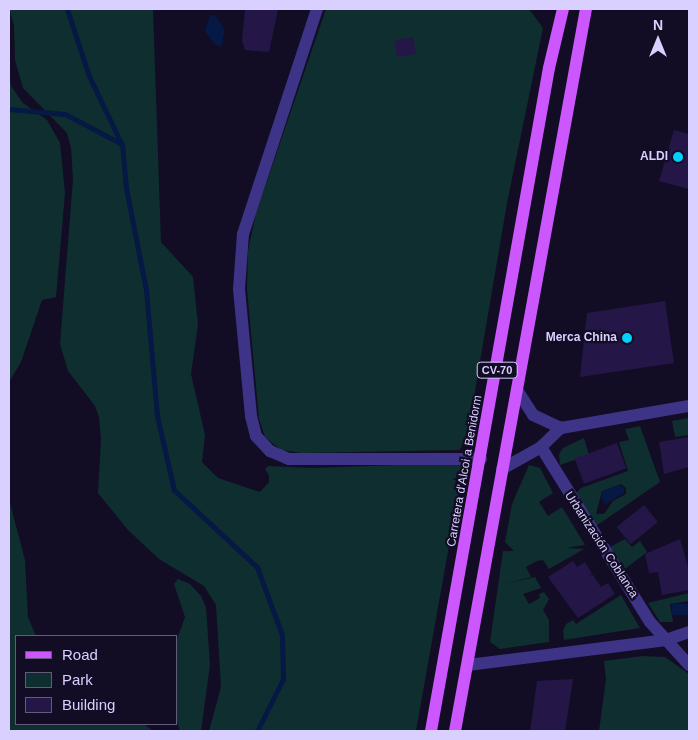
<!DOCTYPE html>
<html>
<head>
<meta charset="utf-8">
<style>
  body { margin:0 }
  #map { position:relative; width:698px; height:740px; overflow:hidden; background:#120d25; font-family:Arial,sans-serif }
  div>[style] { position:absolute }
  .green>* { inset:0; background:#0f2e2f }
  .water>* { inset:0; background:#061844; transform-origin:0 0 }
  .stream>* { height:5px; margin:-2.5px; padding:0 2.5px; transform-origin:2.5px; border-radius:2.5px; background:#061844 }
  .building>* { inset:0; background:#241747; transform-origin:0 0 }
  .minor>* { height:12px; margin:-6px; padding:0 6px; transform-origin:6px; border-radius:6px; background:#3d3487 }
  .major>* { height:12px; margin:-6px; padding:0 6px; transform-origin:6px; border-radius:6px; background:#cc57ff }
  .dots>* { width:14px; height:14px; translate:-50% -50%; box-sizing:border-box; border:2px solid #120d25; border-radius:50% }
  span { translate:-50% -50%; white-space:nowrap; text-align:center; line-height:1.15; -webkit-text-stroke:4.5px #120d25; paint-order:stroke }
  .shield-label span { padding:1px 4px; background:#120d25; border:1px solid; border-radius:4px; -webkit-text-stroke-width:0 }
  .shield-label { font-size:11px; color:#d9d0ff; font-weight:700 }
  .poi-label { font-size:12px; color:#d9d0ff; font-weight:700 }
  .right { translate:-100% -50%; text-align:right }
  .street-label { font-size:12px; color:#d9d0ff }
  .frame { position:absolute; inset:0; border:10px solid #d9d0ff; pointer-events:none }
  .legend { position:absolute; left:15px; top:635px; width:162px; height:90px; box-sizing:border-box; background:#120d25; border:1px solid #625b7c; margin:0; padding:6px 9px; list-style:none; font-size:15px; color:#d9d0ff }
  .legend li { display:flex; align-items:center; gap:10px; height:25px }
  .legend b { width:25px; border:1px solid #625b7c }
  .north { position:absolute; left:633px; top:15px; width:50px; height:50px; -webkit-text-stroke:4px #120d25; paint-order:stroke; rotate:0deg; font-size:14px; font-weight:700; line-height:20px; text-align:center; color:#d9d0ff }
  .north::after { content:''; display:block; margin:auto; width:18px; height:22px; background:#d9d0ff; clip-path:polygon(50% 0,100% 100%,50% 72%,0 100%) }
</style>
</head>
<body>
<div id="map">
  <div class="green">
    <i style="clip-path:polygon(9px 9px,153px 9px,161px 242px,193px 277px,198px 324px,191px 374px,205px 435px,202px 462px,218px 478px,260px 492px,269px 482px,269px 475px,265px 469px,268px 466px,312px 468px,456px 463px,463px 467px,416px 731px,209px 731px,221px 687px,216px 605px,204px 586px,159px 559px,128px 530px,98px 493px,101px 439px,99px 417px,95px 406px,68px 371px,60px 344px,73px 179px,71px 148px,67px 133px,23px 88px,15px 60px,14px 25px)"></i>
    <i style="clip-path:polygon(326px 9px,529px 9px,543px 28px,507px 203px,469px 426px,466px 442px,459px 450px,302px 453px,281px 450px,265px 437px,259px 419px,247px 289px,248px 251px,256px 213px)"></i>
    <i style="clip-path:polygon(9px 69px,11px 86px,23px 103px,47px 120px,60px 143px,65px 193px,56px 297px,42px 300px,21px 362px,9px 382px)"></i>
    <i style="clip-path:polygon(689px 418px,689px 435px,675px 437px,672px 421px)"></i>
    <i style="clip-path:polygon(evenodd,640px 426px,660px 482px,596px 526px,575px 494px,581px 488px,628px 471px,619px 442px,629px 440px,625px 429px,640px 426px,621px 484px,626px 488px,626px 494px,613px 501px,604px 514px,596px 514px,602px 491px,621px 484px)"></i>
    <i style="clip-path:polygon(584px 438px,589px 455px,560px 465px,559px 454px,563px 448px)"></i>
    <i style="clip-path:polygon(529px 465px,540px 468px,553px 493px,539px 502px,548px 516px,562px 507px,585px 545px,566px 548px,584px 549px,549px 569px,543px 560px,537px 561px,526px 567px,531px 577px,504px 584px,535px 577px,541px 588px,523px 594px,529px 604px,540px 598px,539px 594px,544px 592px,549px 599px,543px 610px,549px 620px,549px 642px,500px 649px,490px 642px,503px 551px,514px 551px,505px 542px,512px 504px)"></i>
    <i style="clip-path:polygon(9px 499px,25px 560px,28px 617px,36px 636px,16px 636px,16px 724px,144px 724px,153px 731px,9px 731px)"></i>
    <i style="clip-path:polygon(625px 539px,632px 547px,640px 541px,647px 552px,625px 569px,610px 547px)"></i>
    <i style="clip-path:polygon(178px 579px,190px 584px,201px 596px,206px 607px,210px 665px,201px 731px,180px 731px,176px 719px,176px 642px,185px 617px,174px 584px)"></i>
    <i style="clip-path:polygon(689px 593px,689px 601px,670px 604px,673px 622px,660px 622px,648px 603px)"></i>
    <i style="clip-path:polygon(621px 595px,640px 628px,564px 640px,563px 630px,566px 624px,573px 620px,576px 624px)"></i>
    <i style="clip-path:polygon(643px 656px,665px 657px,689px 674px,689px 731px,599px 731px,606px 679px,604px 661px)"></i>
  </div>
  <div class="water">
    <i style="clip-path:polygon(210px 15px,215px 15px,225px 30px,221px 47px,214px 44px,205px 31px)"></i>
    <i style="clip-path:polygon(619px 485px,624px 488px,624px 493px,605px 504px,601px 498px,603px 491px)"></i>
    <i style="left:689px;top:604px;width:11px;height:17px;rotate:90deg"></i>
  </div>
  <div class="stream">
    <i style="left:67px;top:9px;width:71px;rotate:71.8deg"></i>
    <i style="left:89px;top:76px;width:74px;rotate:64.5deg"></i>
    <i style="left:9px;top:109px;width:56px;rotate:5.1deg"></i>
    <i style="left:65px;top:114px;width:64px;rotate:27.8deg"></i>
    <i style="left:122px;top:144px;width:44px;rotate:84.8deg"></i>
    <i style="left:126px;top:188px;width:104px;rotate:78.9deg"></i>
    <i style="left:146px;top:290px;width:126px;rotate:85deg"></i>
    <i style="left:157px;top:416px;width:76px;rotate:77.1deg"></i>
    <i style="left:174px;top:490px;width:113px;rotate:42.9deg"></i>
    <i style="left:257px;top:567px;width:72px;rotate:69.8deg"></i>
    <i style="left:282px;top:635px;width:44px;rotate:88.7deg"></i>
    <i style="left:283px;top:679px;width:58px;rotate:116.6deg"></i>
  </div>
  <div class="building">
    <i style="clip-path:polygon(245px 9px,278px 9px,269px 52px,245px 50px,242px 40px)"></i>
    <i style="left:413px;top:37px;width:17px;height:19px;rotate:80deg"></i>
    <i style="clip-path:polygon(674px 130px,689px 134px,689px 189px,659px 181px)"></i>
    <i style="clip-path:polygon(665px 301px,674px 363px,580px 377px,587px 313px)"></i>
    <i style="clip-path:polygon(689px 437px,689px 467px,664px 474px,659px 442px)"></i>
    <i style="left:617px;top:443px;width:27px;height:45px;rotate:70deg"></i>
    <i style="left:644px;top:505px;width:22px;height:35px;rotate:51deg"></i>
    <i style="clip-path:polygon(680px 539px,689px 571px,689px 590px,662px 595px,658px 572px,649px 573px,645px 554px)"></i>
    <i style="clip-path:polygon(573px 561px,577px 567px,585px 562px,592px 574px,590px 576px,593px 575px,601px 587px,608px 583px,615px 594px,578px 618px,548px 577px)"></i>
    <i style="clip-path:polygon(573px 679px,565px 731px,530px 731px,537px 681px)"></i>
  </div>
  <div class="minor">
    <i style="left:317px;top:9px;width:237px;rotate:108.2deg"></i>
    <i style="left:243px;top:234px;width:55px;rotate:94.2deg"></i>
    <i style="left:239px;top:289px;width:128px;rotate:84.6deg"></i>
    <i style="left:251px;top:416px;width:21px;rotate:76deg"></i>
    <i style="left:256px;top:436px;width:21px;rotate:47deg"></i>
    <i style="left:270px;top:451px;width:21px;rotate:23deg"></i>
    <i style="left:289px;top:459px;width:192px"></i>
    <i style="left:517px;top:390px;width:30px;rotate:57deg"></i>
    <i style="left:533px;top:415px;width:31px;rotate:25deg"></i>
    <i style="left:561px;top:428px;width:130px;rotate:-9.8deg"></i>
    <i style="left:541px;top:447px;width:206px;rotate:58.1deg"></i>
    <i style="left:650px;top:622px;width:58px;rotate:47.8deg"></i>
    <i style="left:502px;top:469px;width:45px;rotate:-29.4deg"></i>
    <i style="left:541px;top:447px;width:28px;rotate:-44deg"></i>
    <i style="left:468px;top:665px;width:200px;rotate:-7.2deg"></i>
    <i style="left:666px;top:640px;width:24px;rotate:-19deg"></i>
  </div>
  <div class="major">
    <i style="left:431px;top:731px;width:673px;rotate:-79.91deg"></i>
    <i style="left:549px;top:68px;width:61px;rotate:-76.7deg"></i>
    <i style="left:455px;top:731px;width:734px;rotate:-79.72deg"></i>
  </div>
  <div class="dots">
    <i style="left:678px;top:157px;background:#00d0fb"></i>
    <i style="left:627px;top:338px;background:#00d0fb"></i>
  </div>
  <div class="shield-label">
    <span style="left:497px;top:370px">CV-70</span>
  </div>
  <div class="poi-label">
    <span class="right" style="left:668px;top:157px">ALDI</span>
    <span class="right" style="left:617px;top:338px">Merca China</span>
  </div>
  <div class="street-label">
    <span style="left:465px;top:471px;rotate:-80deg">Carretera d'Alcoi a Benidorm</span>
    <span style="left:601px;top:545px;rotate:57deg">Urbanización Coblanca</span>
  </div>
  <div class="frame"></div>
  <ul class="legend">
  <li><b style="height:6px;background:#cc57ff"></b>Road</li>
  <li><b style="height:14px;background:#0f2e2f"></b>Park</li>
  <li><b style="height:14px;background:#241747"></b>Building</li>
  </ul>
  <div class="north">N</div>
</div>
</body>
</html>
